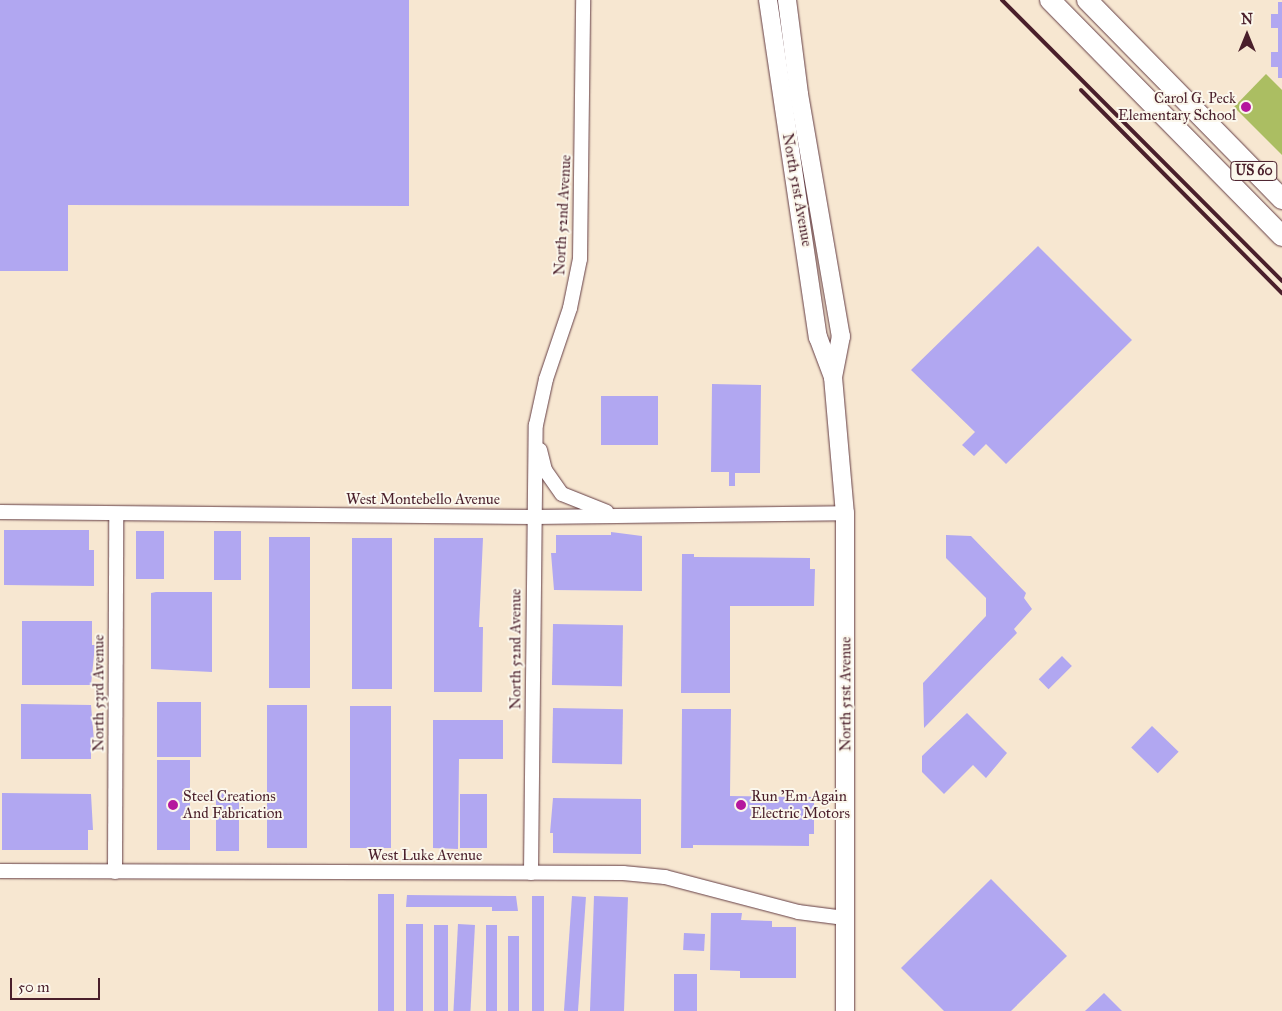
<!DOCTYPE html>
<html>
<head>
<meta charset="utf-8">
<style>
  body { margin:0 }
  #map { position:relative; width:1282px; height:1011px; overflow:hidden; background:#f7e7d1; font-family:"IM FELL Great Primer",serif }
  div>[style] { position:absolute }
  .green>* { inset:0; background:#abbe62 }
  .building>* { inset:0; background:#b1a7f1; transform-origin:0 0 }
  .roads { filter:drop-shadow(0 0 1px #643d44) drop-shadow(0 0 1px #643d44) }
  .minor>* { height:14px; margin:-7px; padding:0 7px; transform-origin:7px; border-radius:7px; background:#fff }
  .major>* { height:18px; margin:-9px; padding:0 9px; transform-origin:9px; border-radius:9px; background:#fff }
  .highway>* { height:20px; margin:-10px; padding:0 10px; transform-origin:10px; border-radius:10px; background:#fff }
  .rail>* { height:4px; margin:-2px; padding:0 2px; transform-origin:2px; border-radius:2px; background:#4a1f2b }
  .dots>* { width:14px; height:14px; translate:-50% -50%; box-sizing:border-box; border:2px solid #fbf7ec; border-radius:50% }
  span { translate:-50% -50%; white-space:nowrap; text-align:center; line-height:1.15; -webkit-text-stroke:4px #fbf7ec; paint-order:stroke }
  .shield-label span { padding:1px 4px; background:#fbf7ec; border:1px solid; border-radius:4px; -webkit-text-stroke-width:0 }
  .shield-label { font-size:14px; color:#4a1f2b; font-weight:700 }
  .poi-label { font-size:15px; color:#4a1f2b }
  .right { translate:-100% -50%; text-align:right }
  .left { translate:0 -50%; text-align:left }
  .street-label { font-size:15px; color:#4a1f2b }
  .north { position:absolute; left:1222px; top:10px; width:50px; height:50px; -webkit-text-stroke:4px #fbf7ec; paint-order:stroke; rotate:0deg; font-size:14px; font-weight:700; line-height:20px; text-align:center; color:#4a1f2b }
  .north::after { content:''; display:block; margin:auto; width:18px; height:22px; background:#4a1f2b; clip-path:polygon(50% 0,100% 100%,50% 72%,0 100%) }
  .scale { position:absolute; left:10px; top:978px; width:90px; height:22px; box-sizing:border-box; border:2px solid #4a1f2b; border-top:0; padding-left:6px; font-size:15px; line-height:18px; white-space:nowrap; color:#4a1f2b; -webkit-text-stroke:4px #fbf7ec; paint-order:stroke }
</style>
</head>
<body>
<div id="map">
  <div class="green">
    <i style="clip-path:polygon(1266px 74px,1282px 90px,1282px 155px,1234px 107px)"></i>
  </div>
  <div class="building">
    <i style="clip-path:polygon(0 0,409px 0,409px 206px,68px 205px,68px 271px,0 271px)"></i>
    <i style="clip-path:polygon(1278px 2px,1282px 2px,1282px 78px,1278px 78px,1278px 67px,1271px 67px,1271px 52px,1278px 52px,1278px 28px,1271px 28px,1271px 14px,1278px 14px)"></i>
    <i style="clip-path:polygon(1038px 246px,1132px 340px,1006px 464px,986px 444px,974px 456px,962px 445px,975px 432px,911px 370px)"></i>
    <i style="clip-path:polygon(712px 384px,761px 385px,760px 473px,735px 473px,735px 486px,729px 486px,729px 472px,711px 472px)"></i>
    <i style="left:601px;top:396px;width:57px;height:49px"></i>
    <i style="clip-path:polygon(4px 530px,89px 530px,89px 550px,94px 550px,94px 586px,4px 585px)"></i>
    <i style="left:136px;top:531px;width:28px;height:48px"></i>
    <i style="left:214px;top:531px;width:27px;height:49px"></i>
    <i style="clip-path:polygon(611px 532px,642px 536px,642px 591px,554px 590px,551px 553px,556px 553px,556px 535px,611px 535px)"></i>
    <i style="clip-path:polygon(946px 535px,971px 536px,1026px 593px,1024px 598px,1032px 609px,1014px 629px,1017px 633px,924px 728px,923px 683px,986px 616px,986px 598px,946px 558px)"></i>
    <i style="left:269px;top:537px;width:41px;height:151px"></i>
    <i style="left:352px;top:538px;width:40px;height:151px"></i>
    <i style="clip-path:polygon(434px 538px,483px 538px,479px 627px,483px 627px,482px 692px,434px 692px)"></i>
    <i style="clip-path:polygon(682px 554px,694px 554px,694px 557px,810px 558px,810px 569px,815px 569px,814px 606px,730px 606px,730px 693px,681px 693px)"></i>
    <i style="clip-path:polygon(156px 592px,212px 592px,212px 672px,151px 669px,151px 593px)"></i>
    <i style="clip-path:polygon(22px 621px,92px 621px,92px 645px,95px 645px,91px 685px,22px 685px)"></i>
    <i style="left:553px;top:624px;width:70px;height:61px;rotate:1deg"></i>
    <i style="left:1062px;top:656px;width:14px;height:33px;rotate:45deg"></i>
    <i style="left:157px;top:702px;width:44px;height:55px"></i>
    <i style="clip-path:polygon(21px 704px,91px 705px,94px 741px,91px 741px,91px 759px,21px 759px)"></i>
    <i style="left:267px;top:705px;width:40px;height:143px"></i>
    <i style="left:350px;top:706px;width:41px;height:142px"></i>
    <i style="left:553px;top:708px;width:70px;height:55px;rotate:1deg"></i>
    <i style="clip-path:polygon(682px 709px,731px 709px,730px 796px,814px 797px,814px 834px,809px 834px,809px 846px,693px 845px,693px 848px,681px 848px)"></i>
    <i style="clip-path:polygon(967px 713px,1007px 753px,986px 778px,973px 765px,944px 794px,922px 772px,922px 756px)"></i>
    <i style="clip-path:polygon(433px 720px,503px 720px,503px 759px,459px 759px,458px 849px,433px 848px)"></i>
    <i style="left:1152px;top:726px;width:37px;height:30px;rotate:44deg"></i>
    <i style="left:157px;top:760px;width:33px;height:90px"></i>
    <i style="clip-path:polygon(2px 793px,91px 794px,93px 830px,88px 830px,88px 850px,2px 850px)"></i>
    <i style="left:216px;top:793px;width:23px;height:58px"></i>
    <i style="left:460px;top:794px;width:27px;height:54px"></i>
    <i style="clip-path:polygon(553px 798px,641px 799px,641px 854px,553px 853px,553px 833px,550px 833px)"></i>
    <i style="clip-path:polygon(991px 879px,1067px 956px,1011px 1011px,944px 1011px,901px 968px)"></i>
    <i style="left:378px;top:894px;width:16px;height:117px"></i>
    <i style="clip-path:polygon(407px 895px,516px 896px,518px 911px,492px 911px,492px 907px,406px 907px)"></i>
    <i style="left:532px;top:896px;width:12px;height:115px"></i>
    <i style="left:572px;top:896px;width:14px;height:115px;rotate:4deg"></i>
    <i style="left:594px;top:896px;width:34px;height:115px;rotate:2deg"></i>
    <i style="clip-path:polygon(711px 913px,742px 913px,741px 920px,772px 921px,772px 927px,796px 927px,796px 978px,740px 978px,740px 971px,710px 970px)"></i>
    <i style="left:406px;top:924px;width:17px;height:87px"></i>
    <i style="left:458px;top:924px;width:17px;height:87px;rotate:3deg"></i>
    <i style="left:434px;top:925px;width:14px;height:86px"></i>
    <i style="left:486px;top:925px;width:11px;height:86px"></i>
    <i style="left:684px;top:933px;width:21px;height:17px;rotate:3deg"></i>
    <i style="left:508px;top:936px;width:11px;height:75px"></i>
    <i style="left:674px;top:974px;width:23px;height:37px"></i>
    <i style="clip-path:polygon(1104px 993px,1122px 1011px,1085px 1011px)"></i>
  </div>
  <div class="roads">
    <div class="minor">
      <i style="left:540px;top:450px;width:21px;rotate:76deg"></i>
      <i style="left:545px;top:470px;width:29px;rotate:55deg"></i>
      <i style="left:562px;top:494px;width:48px;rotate:21.8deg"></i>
      <i style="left:0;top:512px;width:534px;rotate:0.54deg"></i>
      <i style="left:534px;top:517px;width:311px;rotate:-0.7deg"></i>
      <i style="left:0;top:871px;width:623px;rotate:0.18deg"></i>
      <i style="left:623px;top:873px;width:42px;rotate:5.4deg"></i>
      <i style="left:665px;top:877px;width:138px;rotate:14.7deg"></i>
      <i style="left:798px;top:912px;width:47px;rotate:7.3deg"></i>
      <i style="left:115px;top:872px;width:358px;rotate:-89.8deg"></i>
      <i style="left:531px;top:873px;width:448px;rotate:-89.4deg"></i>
      <i style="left:536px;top:425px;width:47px;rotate:-77.7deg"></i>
      <i style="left:546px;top:379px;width:75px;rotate:-71.3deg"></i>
      <i style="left:570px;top:308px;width:50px;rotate:-78.5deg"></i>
      <i style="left:580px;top:259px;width:259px;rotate:-89.3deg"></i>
    </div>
    <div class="major">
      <i style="left:768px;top:0;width:341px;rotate:81.6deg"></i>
      <i style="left:818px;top:337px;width:43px;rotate:69.4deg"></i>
      <i style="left:833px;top:377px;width:137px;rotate:85deg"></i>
      <i style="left:845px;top:513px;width:498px;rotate:90deg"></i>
      <i style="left:787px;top:0;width:95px;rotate:82.7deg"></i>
      <i style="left:799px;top:94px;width:246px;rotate:80.2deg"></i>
      <i style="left:841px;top:336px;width:42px;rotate:101deg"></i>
    </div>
    <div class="highway">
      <i style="left:1050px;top:0;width:331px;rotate:45.5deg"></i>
      <i style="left:1087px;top:0;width:279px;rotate:45.6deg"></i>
    </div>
  </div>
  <div class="rail">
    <i style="left:1002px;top:0;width:397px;rotate:45.1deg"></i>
    <i style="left:1081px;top:90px;width:286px;rotate:45.3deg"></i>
  </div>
  <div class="dots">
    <i style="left:1246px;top:107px;background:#b5179e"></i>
    <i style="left:173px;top:805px;background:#b5179e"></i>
    <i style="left:741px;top:805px;background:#b5179e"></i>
  </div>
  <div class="shield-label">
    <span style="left:1254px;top:171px">US 60</span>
  </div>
  <div class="poi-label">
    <span class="right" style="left:1236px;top:107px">Carol G. Peck<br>Elementary School</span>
    <span class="left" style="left:183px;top:805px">Steel Creations<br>And Fabrication</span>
    <span class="left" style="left:751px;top:805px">Run 'Em Again<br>Electric Motors</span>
  </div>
  <div class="street-label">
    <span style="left:797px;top:190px;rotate:80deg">North 51st Avenue</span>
    <span style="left:563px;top:215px;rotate:-87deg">North 52nd Avenue</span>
    <span style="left:423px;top:500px">West Montebello Avenue</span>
    <span style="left:516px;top:649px;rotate:-90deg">North 52nd Avenue</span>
    <span style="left:99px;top:693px;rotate:-90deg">North 53rd Avenue</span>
    <span style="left:846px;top:694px;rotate:-90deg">North 51st Avenue</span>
    <span style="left:425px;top:856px">West Luke Avenue</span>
  </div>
  <div class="north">N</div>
  <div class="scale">50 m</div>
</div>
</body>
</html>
